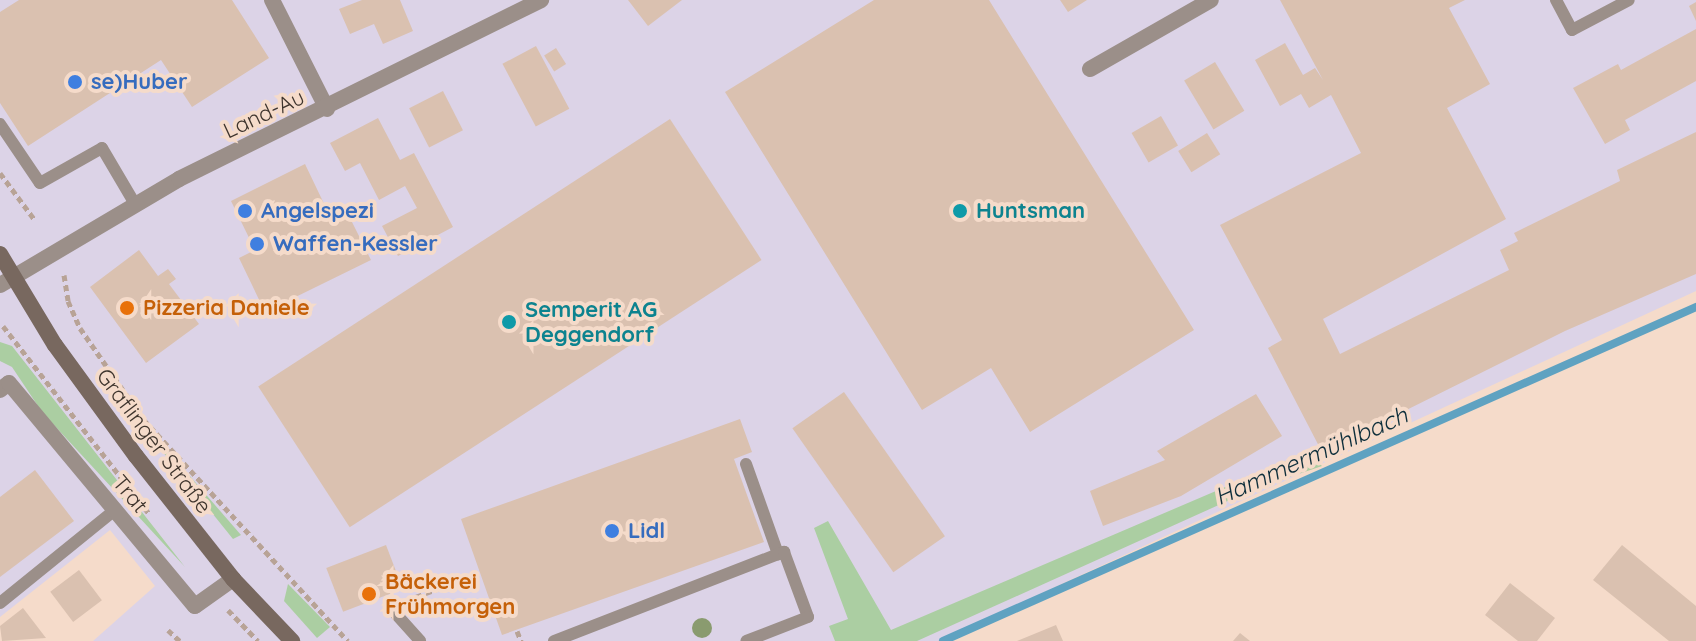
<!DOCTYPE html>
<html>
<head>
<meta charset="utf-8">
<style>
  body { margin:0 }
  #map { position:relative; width:1696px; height:641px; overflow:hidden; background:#f5dbca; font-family:Quicksand,sans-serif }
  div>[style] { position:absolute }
  .commercial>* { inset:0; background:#dcd3e7 }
  .green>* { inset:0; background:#abcea2 }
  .stream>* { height:8px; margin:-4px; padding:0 4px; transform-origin:4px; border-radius:4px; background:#5fa2c1 }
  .building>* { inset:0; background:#dac1b0; transform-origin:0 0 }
  .path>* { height:5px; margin-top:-2.5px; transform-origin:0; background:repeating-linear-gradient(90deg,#b8a396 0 6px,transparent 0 10px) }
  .lane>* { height:12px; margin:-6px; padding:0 6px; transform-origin:6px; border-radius:6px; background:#9b8f89 }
  .street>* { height:16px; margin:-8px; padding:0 8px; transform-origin:8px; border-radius:8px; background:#9b8f89 }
  .secondary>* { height:16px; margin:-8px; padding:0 8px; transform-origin:8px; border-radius:8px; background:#78685f }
  .trees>* { width:20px; height:20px; margin:-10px; border-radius:50%; background:#8a9b6f }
  .dots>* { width:22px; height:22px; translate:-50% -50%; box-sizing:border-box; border:4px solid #f5dbca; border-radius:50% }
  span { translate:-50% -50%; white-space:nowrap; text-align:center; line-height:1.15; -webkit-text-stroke:8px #f5dbca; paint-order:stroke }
  .shop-label { font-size:22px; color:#366cbe; font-weight:700 }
  .left { translate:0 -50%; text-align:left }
  .street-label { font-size:22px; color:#3e342d }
  .culture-label { font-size:22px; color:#0d838f; font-weight:700 }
  .food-label { font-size:22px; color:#c56008; font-weight:700 }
  .water-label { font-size:24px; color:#0d2e3b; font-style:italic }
</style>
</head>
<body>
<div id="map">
  <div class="commercial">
    <i style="clip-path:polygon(0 0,1696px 0,1696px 291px,938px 641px,93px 641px,155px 586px,110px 530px,0 617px)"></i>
  </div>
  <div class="green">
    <i style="clip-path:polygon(0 342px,12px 346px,185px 567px,42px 412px,12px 367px,0 361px)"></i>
    <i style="clip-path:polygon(133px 415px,169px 452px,241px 535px,233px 539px)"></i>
    <i style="clip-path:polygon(1307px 452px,1322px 466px,1252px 490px,917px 641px,835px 641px,829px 626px,848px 619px,814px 528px,828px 521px,891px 630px)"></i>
    <i style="clip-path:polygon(288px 584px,330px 627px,317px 638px,284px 601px)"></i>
  </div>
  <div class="stream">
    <i style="left:943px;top:641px;width:824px;rotate:-23.92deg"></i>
  </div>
  <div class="building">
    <i style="clip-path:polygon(19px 0,232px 0,269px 58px,192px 107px,161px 60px,28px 146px,0 103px,0 12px)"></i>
    <i style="clip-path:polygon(362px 0,400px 0,413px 31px,383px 44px,374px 24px,350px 34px,339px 9px)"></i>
    <i style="clip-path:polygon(628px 0,682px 0,648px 26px)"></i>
    <i style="clip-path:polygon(874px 0,989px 0,1194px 330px,1030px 432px,991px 368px,922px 410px,725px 92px)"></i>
    <i style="clip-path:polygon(1060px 0,1087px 0,1068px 12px)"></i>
    <i style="clip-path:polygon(1280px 0,1465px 0,1449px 8px,1490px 84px,1447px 108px,1506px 219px,1323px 319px,1340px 354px,1509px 270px,1500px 250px,1518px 241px,1514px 233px,1620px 181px,1617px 170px,1696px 132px,1696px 274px,1565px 331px,1322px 452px,1268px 348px,1282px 340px,1220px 225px,1361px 153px,1331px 95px,1309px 108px,1301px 94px,1280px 106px,1255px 60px,1285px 43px,1303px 75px,1315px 68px,1323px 80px)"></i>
    <i style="clip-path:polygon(1696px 2px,1696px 21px,1689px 6px)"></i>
    <i style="clip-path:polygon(1696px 29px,1696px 81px,1625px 120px,1630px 130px,1605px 144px,1573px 88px,1618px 64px,1621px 70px)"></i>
    <i style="left:536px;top:46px;width:71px;height:38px;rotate:62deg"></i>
    <i style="left:556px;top:48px;width:19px;height:14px;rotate:58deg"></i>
    <i style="left:1215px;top:62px;width:57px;height:36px;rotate:59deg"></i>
    <i style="left:443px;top:91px;width:44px;height:38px;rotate:63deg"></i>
    <i style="left:1161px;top:116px;width:34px;height:34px;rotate:60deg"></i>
    <i style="clip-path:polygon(378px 118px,400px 160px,414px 153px,453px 227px,398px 256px,382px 226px,417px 208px,405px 186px,379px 200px,360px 163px,345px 171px,330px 143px)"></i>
    <i style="left:670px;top:119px;width:168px;height:491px;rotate:57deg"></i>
    <i style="left:1207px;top:133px;width:25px;height:34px;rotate:58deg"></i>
    <i style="clip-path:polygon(305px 164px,328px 212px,343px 204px,371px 260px,265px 312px,239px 258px,255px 250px,231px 201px)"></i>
    <i style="clip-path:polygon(139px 250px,158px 276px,168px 269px,176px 279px,169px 284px,199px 324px,146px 363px,90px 287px)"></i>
    <i style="left:844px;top:392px;width:176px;height:63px;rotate:55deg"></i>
    <i style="clip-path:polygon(1256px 394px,1282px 436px,1181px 496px,1103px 526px,1090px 491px,1165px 460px,1157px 451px)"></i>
    <i style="clip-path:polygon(740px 419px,752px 452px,734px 459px,764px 542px,502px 635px,461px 519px)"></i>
    <i style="clip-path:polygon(35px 470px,74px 521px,0 577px,0 497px)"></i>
    <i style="left:386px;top:545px;width:47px;height:64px;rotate:69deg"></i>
    <i style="clip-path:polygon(1622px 545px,1696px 606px,1696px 641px,1669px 641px,1593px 580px)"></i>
    <i style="left:79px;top:570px;width:38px;height:36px;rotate:53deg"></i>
    <i style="clip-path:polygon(1510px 583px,1555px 618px,1537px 641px,1518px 641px,1485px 615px)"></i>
    <i style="clip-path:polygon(23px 608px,46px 638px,2px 641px,0 626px)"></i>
    <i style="clip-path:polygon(1056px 625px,1063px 641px,1017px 641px)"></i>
    <i style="clip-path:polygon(1240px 633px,1250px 641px,1233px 641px)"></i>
  </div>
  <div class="path">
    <i style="left:0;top:173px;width:57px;rotate:53.5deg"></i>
    <i style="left:64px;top:275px;width:26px;rotate:81deg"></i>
    <i style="left:68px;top:301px;width:30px;rotate:66deg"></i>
    <i style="left:80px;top:328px;width:111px;rotate:55.3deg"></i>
    <i style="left:143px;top:419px;width:302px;rotate:47.3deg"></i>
    <i style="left:3px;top:326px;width:239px;rotate:52.1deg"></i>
    <i style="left:407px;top:600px;width:38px;rotate:-20deg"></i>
    <i style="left:228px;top:610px;width:43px;rotate:45.9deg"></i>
    <i style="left:168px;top:630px;width:16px;rotate:43deg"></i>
    <i style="left:517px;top:631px;width:11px;rotate:68deg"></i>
  </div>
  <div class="lane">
    <i style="left:1556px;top:0;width:34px;rotate:62deg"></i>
    <i style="left:1572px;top:30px;width:64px;rotate:-27.8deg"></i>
    <i style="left:0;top:124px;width:71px;rotate:55.9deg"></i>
    <i style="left:40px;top:183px;width:71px;rotate:-29.4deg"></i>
    <i style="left:102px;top:148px;width:65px;rotate:59.5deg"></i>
    <i style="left:746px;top:464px;width:96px;rotate:70.4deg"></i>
    <i style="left:0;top:603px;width:148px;rotate:-39deg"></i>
    <i style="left:396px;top:614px;width:36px;rotate:48deg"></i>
    <i style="left:554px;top:641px;width:247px;rotate:-21.2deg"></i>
    <i style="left:784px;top:552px;width:69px;rotate:69.7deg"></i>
    <i style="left:808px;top:617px;width:66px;rotate:158.8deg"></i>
  </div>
  <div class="street">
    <i style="left:272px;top:0;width:122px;rotate:63.2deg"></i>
    <i style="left:1090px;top:69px;width:139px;rotate:-29.7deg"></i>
    <i style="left:0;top:285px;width:208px;rotate:-30.6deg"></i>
    <i style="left:179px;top:179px;width:404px;rotate:-26.3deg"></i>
    <i style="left:0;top:390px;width:11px;rotate:-38deg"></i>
    <i style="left:9px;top:383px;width:290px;rotate:50.2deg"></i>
    <i style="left:195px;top:606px;width:47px;rotate:-35.4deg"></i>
  </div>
  <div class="secondary">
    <i style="left:0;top:254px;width:106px;rotate:58.9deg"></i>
    <i style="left:55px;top:345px;width:137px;rotate:53.9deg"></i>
    <i style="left:136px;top:456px;width:157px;rotate:51.7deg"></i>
    <i style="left:233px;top:579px;width:86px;rotate:46.4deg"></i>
  </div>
  <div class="trees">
    <i style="left:702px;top:628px"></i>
  </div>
  <div class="dots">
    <i style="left:75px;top:82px;background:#3f7fe0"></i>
    <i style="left:245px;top:211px;background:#3f7fe0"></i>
    <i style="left:960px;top:211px;background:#0f9aa8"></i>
    <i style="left:257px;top:244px;background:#3f7fe0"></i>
    <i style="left:127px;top:308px;background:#e8710a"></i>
    <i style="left:509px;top:322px;background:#0f9aa8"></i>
    <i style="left:612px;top:531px;background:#3f7fe0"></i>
    <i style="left:369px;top:594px;background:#e8710a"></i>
  </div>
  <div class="shop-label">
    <span class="left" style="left:91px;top:82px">se)Huber</span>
    <span class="left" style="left:261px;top:211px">Angelspezi</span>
    <span class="left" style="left:273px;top:244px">Waffen-Kessler</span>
    <span class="left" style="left:628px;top:531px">Lidl</span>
  </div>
  <div class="street-label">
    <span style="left:264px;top:114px;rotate:-25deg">Land-Au</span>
    <span style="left:154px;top:441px;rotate:53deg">Graflinger Straße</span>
    <span style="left:130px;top:494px;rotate:50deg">Trat</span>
  </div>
  <div class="culture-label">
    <span class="left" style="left:976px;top:211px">Huntsman</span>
    <span class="left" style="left:525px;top:322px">Semperit AG<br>Deggendorf</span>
  </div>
  <div class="food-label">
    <span class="left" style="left:143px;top:308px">Pizzeria Daniele</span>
    <span class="left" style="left:385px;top:594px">Bäckerei<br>Frühmorgen</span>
  </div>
  <div class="water-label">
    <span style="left:1311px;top:456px;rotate:-24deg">Hammermühlbach</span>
  </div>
</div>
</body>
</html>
